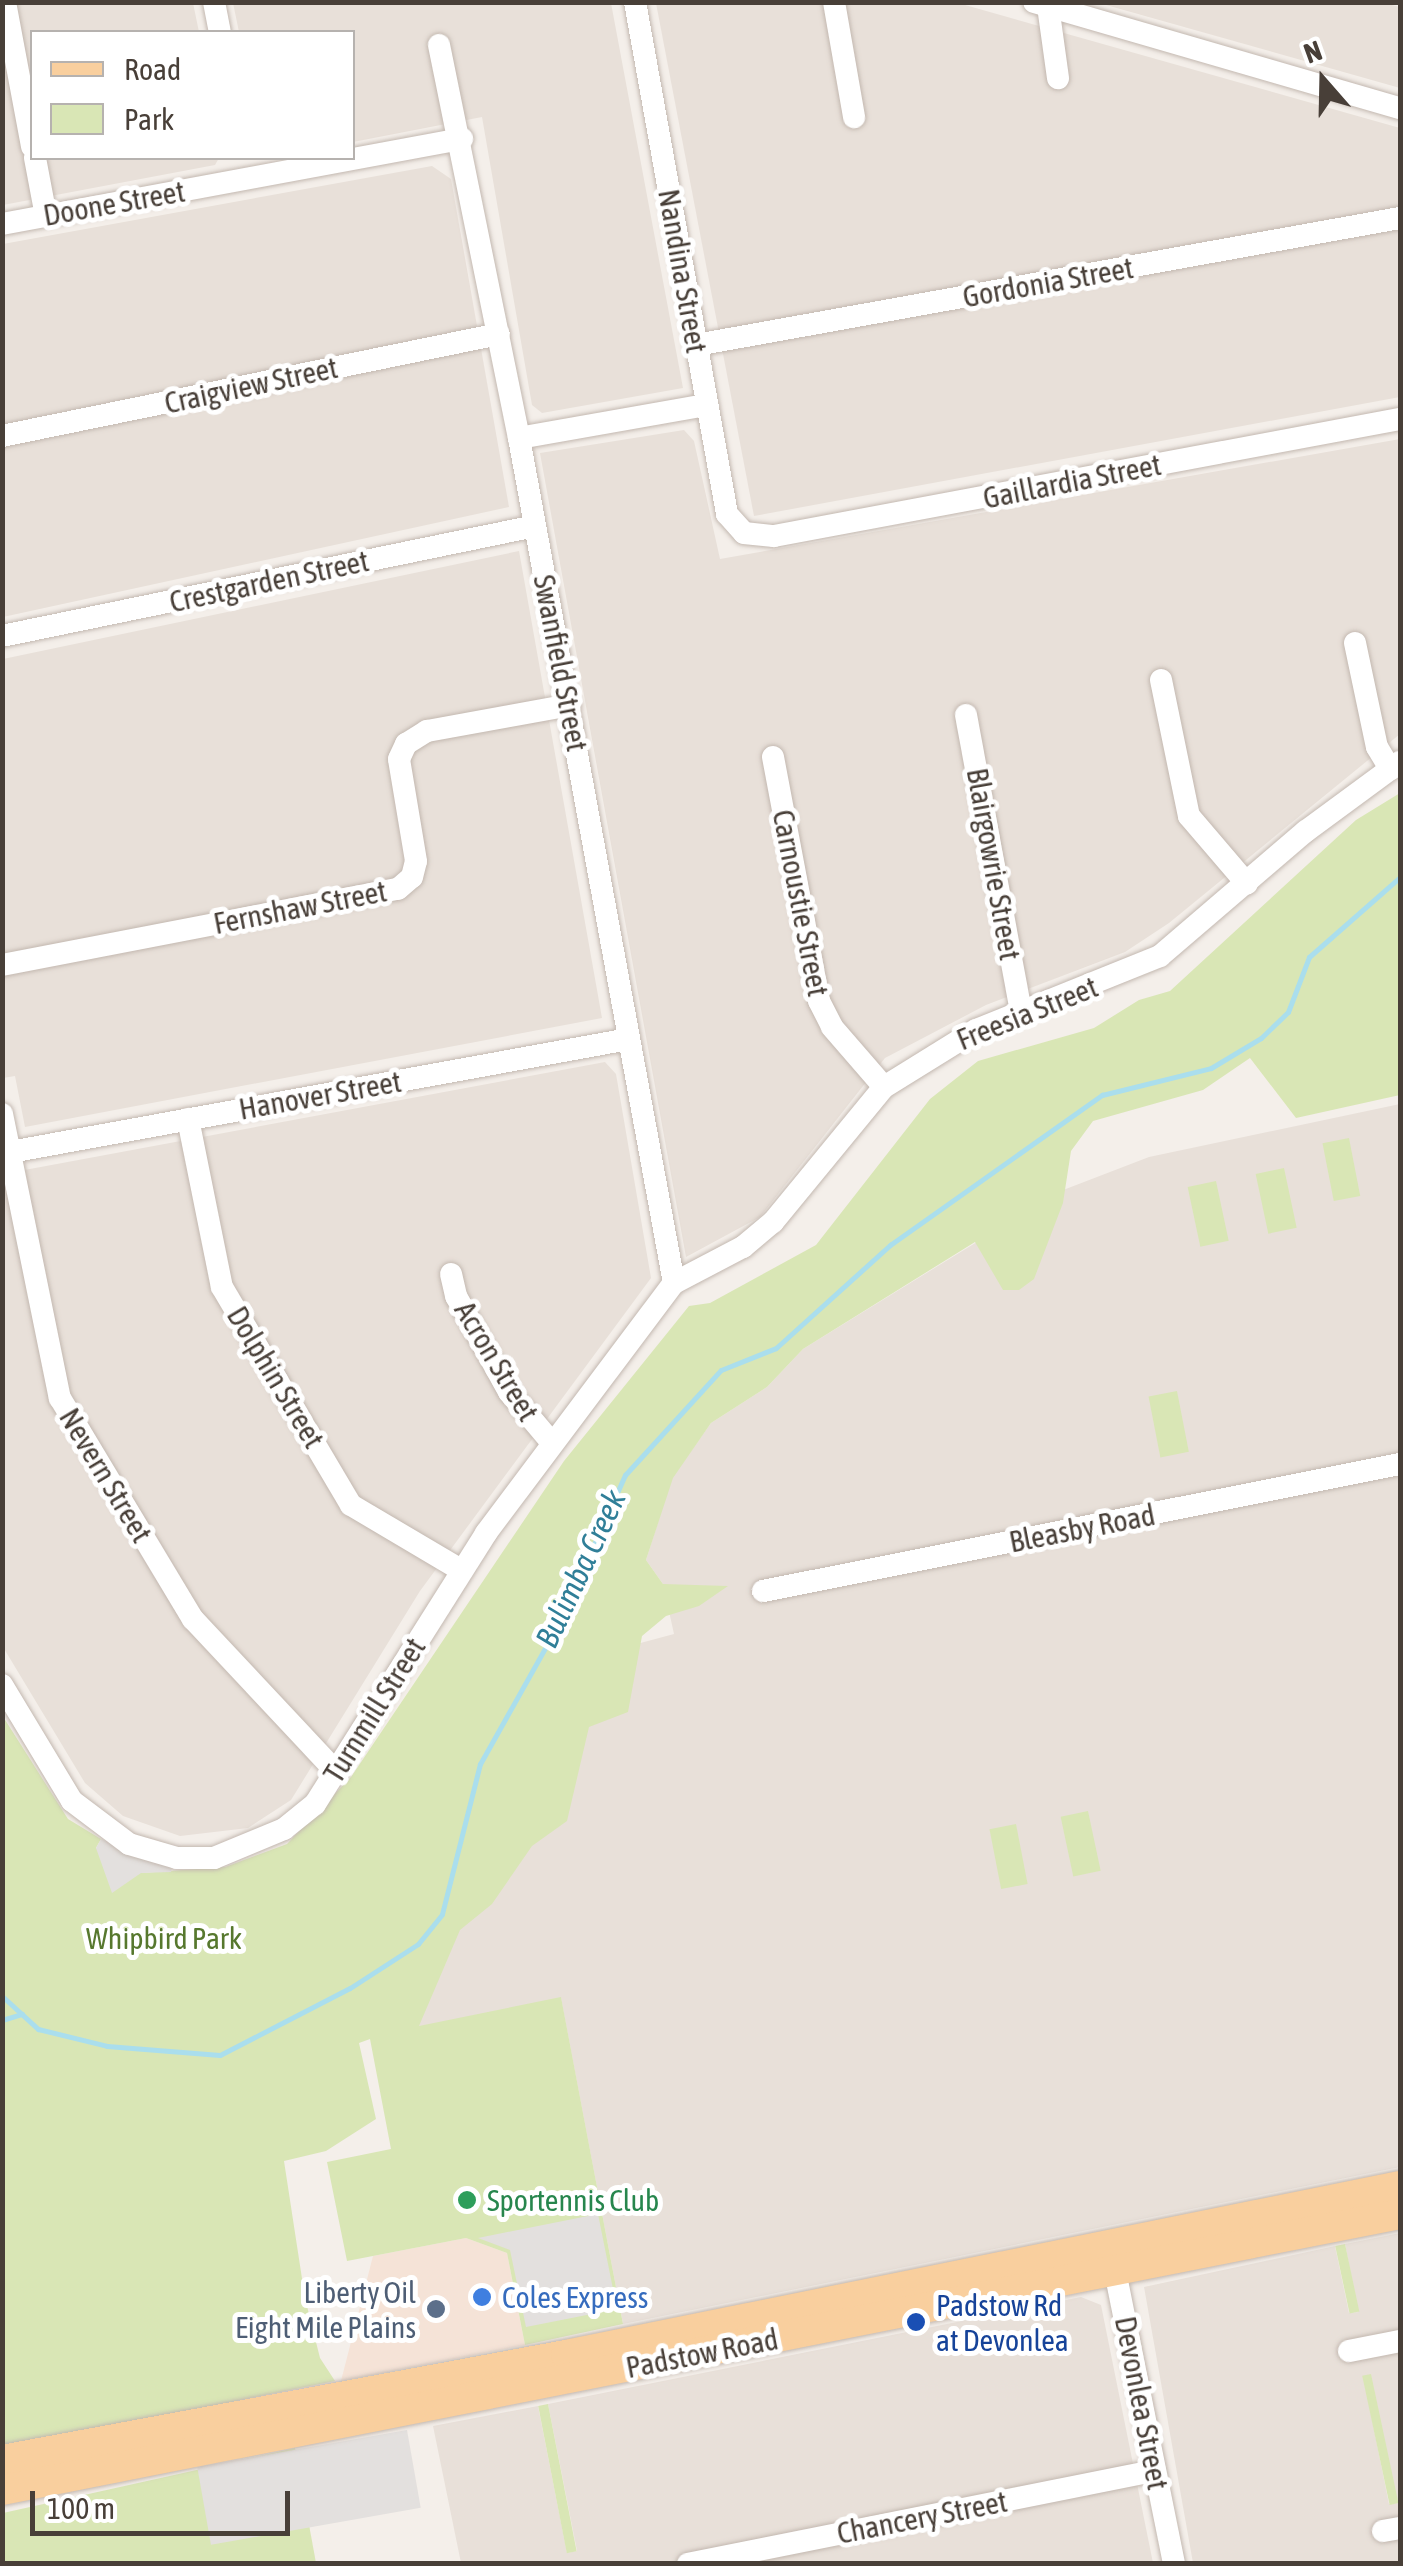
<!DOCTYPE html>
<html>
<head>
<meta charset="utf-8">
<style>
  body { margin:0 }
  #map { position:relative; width:1403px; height:2566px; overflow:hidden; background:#f4efea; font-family:"Asap Condensed",sans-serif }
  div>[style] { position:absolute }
  .residential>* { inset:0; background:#e8e0d9 }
  .commercial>* { inset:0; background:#f5e3d7 }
  .green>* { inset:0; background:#d9e6b5; transform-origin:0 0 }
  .parking>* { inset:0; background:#e3e0de; transform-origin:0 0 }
  .stream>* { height:5px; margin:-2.5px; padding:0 2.5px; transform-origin:2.5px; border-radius:2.5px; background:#aadeed }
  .roads { filter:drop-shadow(0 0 2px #c3b8b0) drop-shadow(0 0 2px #c3b8b0) }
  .minor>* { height:22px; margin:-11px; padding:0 11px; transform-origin:11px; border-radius:11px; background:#fff }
  .major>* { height:30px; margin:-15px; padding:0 15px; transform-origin:15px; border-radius:15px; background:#f9cf9e }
  .dots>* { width:28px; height:28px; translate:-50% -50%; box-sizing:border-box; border:5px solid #fff; border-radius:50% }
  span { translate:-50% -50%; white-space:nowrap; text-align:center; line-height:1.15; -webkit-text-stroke:10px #fff; paint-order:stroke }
  .street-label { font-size:30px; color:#483f38 }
  .park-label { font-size:30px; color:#57782e }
  .leisure-label { font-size:30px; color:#27864d }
  .left { translate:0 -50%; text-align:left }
  .service-label { font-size:30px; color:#4e5e75 }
  .right { translate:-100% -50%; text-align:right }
  .shop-label { font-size:30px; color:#366cbe }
  .transit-label { font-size:30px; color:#164399 }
  .water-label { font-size:32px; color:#307f98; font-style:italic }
  .frame { position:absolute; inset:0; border:5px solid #483f38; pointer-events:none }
  .legend { position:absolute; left:30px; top:30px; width:325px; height:130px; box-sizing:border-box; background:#fff; border:2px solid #b6b2af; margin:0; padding:12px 18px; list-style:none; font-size:30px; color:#483f38 }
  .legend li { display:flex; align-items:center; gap:20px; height:50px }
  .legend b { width:50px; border:2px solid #b6b2af }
  .north { position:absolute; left:1273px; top:30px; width:100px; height:100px; -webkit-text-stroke:8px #fff; paint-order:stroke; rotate:340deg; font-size:28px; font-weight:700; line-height:40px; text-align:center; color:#483f38 }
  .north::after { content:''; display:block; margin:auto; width:35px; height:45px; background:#483f38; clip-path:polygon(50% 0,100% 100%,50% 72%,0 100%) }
  .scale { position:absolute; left:30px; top:2491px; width:260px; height:45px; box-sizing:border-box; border:5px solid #483f38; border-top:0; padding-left:12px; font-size:30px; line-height:35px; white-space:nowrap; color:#483f38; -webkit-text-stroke:8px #fff; paint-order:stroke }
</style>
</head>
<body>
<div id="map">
  <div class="residential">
    <i style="clip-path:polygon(3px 3px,193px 3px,199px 32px,32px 32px,32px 158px,219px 158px,215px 165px,3px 205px)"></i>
    <i style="clip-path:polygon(233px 3px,611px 3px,683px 388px,542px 413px,532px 405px,482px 117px,353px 142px,352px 32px,239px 32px)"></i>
    <i style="clip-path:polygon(656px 3px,958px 3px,1400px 128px,1400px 397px,754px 516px)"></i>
    <i style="clip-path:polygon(1099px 3px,1384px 3px,1400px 7px,1400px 88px)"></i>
    <i style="clip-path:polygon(432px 166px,451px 179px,509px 507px,3px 617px,3px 244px)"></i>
    <i style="clip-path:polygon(684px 430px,694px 441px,720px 559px,1400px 439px,1400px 734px,1169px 923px,1125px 952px,986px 1005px,885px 1058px,760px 1217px,686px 1257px,540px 453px)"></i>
    <i style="clip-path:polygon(519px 551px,602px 1018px,25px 1127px,15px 1076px,3px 1078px,3px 659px)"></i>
    <i style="clip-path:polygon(605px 1062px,616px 1074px,651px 1278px,420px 1591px,291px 1800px,248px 1828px,180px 1836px,123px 1816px,85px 1783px,3px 1647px,3px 1174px)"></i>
    <i style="clip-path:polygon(1400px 1104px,1400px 2167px,623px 2324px,561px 1998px,370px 2038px,633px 1645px,674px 1634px,663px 1584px,646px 1560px,672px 1478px,711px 1423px,767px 1387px,803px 1349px,1058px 1192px,1149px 1157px)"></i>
    <i style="clip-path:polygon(evenodd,1400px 2233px,1400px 2563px,1193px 2563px,1144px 2287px,1335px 2246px,1349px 2313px,1358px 2312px,1345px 2244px,1400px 2233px,1363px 2375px,1398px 2502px,1398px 2503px,1389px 2504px,1363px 2375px)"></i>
    <i style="clip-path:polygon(1081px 2297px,1101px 2305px,1153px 2563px,461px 2563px,433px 2426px,538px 2406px,567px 2553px,577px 2551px,548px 2404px)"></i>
  </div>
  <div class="commercial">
    <i style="clip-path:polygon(466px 2238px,507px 2253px,525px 2345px,341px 2381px,373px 2256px)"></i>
  </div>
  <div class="green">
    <i style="clip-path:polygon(1400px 793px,1400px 1095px,1296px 1118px,1250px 1058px,1203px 1090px,1093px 1121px,1071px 1151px,1063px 1203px,1034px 1279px,1019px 1290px,1003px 1290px,975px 1242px,803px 1349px,767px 1387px,711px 1423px,673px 1478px,646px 1560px,663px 1584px,728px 1586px,699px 1606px,666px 1616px,642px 1636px,628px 1712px,589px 1727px,567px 1821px,532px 1846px,492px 1904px,460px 1930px,419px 2026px,561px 1997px,623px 2324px,525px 2345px,507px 2253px,466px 2238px,347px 2261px,327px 2162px,391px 2149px,370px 2039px,359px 2043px,376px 2119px,326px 2151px,284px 2161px,305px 2298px,320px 2358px,335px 2381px,3px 2448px,2px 1715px,68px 1819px,101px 1839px,96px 1848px,141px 1873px,225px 1867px,287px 1844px,351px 1777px,564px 1461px,689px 1306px,710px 1303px,816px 1245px,930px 1099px,978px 1061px,1094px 1028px,1139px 1000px,1170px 991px,1356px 820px)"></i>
    <i style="left:1349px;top:1138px;width:59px;height:27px;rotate:79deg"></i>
    <i style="left:1284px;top:1168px;width:61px;height:29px;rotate:78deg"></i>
    <i style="left:1216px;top:1181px;width:61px;height:29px;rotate:78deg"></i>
    <i style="left:1177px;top:1391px;width:62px;height:29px;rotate:79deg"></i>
    <i style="left:1088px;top:1811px;width:61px;height:28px;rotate:78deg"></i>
    <i style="left:1016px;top:1824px;width:61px;height:27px;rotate:79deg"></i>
    <i style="left:1345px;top:2244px;width:69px;height:10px;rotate:78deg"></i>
    <i style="left:1371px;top:2374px;width:132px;height:9px;rotate:78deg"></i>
    <i style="left:548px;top:2404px;width:150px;height:10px;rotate:79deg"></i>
    <i style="clip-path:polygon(295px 2448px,316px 2563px,3px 2564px,3px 2513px)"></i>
  </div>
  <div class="parking">
    <i style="clip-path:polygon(101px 1839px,172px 1867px,171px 1872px,141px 1873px,112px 1893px,96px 1848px)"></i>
    <i style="clip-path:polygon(598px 2214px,617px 2309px,526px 2327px,510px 2250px,478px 2238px)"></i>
    <i style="left:407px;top:2430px;width:79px;height:213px;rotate:80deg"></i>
  </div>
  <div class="stream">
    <i style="left:2px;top:1996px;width:49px;rotate:42.5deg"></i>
    <i style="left:38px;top:2029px;width:71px;rotate:13.8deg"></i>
    <i style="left:107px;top:2046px;width:113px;rotate:4.6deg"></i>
    <i style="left:220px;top:2055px;width:146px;rotate:-27.3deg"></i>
    <i style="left:350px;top:1988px;width:81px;rotate:-32.9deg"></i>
    <i style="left:418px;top:1944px;width:38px;rotate:-51deg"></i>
    <i style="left:442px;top:1914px;width:155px;rotate:-75.8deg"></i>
    <i style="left:480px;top:1764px;width:157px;rotate:-60.7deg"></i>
    <i style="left:557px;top:1627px;width:167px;rotate:-65.9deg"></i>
    <i style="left:625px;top:1475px;width:142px;rotate:-47.6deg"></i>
    <i style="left:721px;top:1370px;width:59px;rotate:-21.8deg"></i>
    <i style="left:776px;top:1348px;width:154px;rotate:-42.1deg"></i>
    <i style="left:890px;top:1245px;width:260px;rotate:-35.3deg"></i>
    <i style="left:1102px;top:1095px;width:112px;rotate:-13.9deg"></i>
    <i style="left:1211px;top:1068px;width:58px;rotate:-31deg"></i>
    <i style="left:1261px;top:1038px;width:37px;rotate:-44deg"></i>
    <i style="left:1288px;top:1012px;width:59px;rotate:-69.1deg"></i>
    <i style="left:1309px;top:957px;width:121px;rotate:-41.3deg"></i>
    <i style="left:2px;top:2020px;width:21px;rotate:-17deg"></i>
  </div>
  <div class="roads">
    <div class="minor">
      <i style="left:5px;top:2px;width:147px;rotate:79.4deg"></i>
      <i style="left:214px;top:2px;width:31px;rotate:79deg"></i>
      <i style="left:635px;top:2px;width:520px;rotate:79.81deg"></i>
      <i style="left:727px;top:514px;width:25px;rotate:48deg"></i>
      <i style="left:744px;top:533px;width:30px;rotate:6deg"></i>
      <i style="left:774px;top:536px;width:637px;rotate:-10.59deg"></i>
      <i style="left:834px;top:2px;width:117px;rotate:80.1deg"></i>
      <i style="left:1034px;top:2px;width:381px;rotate:16.2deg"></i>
      <i style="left:1048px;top:6px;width:73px;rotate:82.1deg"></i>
      <i style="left:439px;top:45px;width:401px;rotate:78.5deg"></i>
      <i style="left:519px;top:438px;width:859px;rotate:79.61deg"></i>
      <i style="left:35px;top:158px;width:59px;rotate:79.3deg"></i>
      <i style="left:2px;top:224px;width:468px;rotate:-10.5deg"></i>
      <i style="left:696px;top:345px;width:715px;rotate:-10.23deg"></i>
      <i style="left:2px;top:436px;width:507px;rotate:-11.6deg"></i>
      <i style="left:519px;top:438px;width:191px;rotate:-10deg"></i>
      <i style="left:2px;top:636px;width:544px;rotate:-11.66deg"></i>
      <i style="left:1355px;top:643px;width:106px;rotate:78.1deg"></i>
      <i style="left:1377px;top:747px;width:26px;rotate:59deg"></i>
      <i style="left:1161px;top:680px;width:139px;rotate:78.4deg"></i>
      <i style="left:1189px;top:816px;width:89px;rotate:49.5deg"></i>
      <i style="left:966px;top:715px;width:302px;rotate:79.5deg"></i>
      <i style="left:773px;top:757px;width:248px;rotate:79.3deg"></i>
      <i style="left:819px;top:1001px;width:29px;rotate:63deg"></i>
      <i style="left:832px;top:1027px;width:79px;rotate:49.1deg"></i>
      <i style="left:2px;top:965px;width:403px;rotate:-10.9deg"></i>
      <i style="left:398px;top:889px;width:18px;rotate:-41deg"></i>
      <i style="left:412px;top:877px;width:16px;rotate:-76deg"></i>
      <i style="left:416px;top:861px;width:103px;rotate:-99.5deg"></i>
      <i style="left:399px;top:759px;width:17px;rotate:-65deg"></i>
      <i style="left:406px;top:744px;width:25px;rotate:-32deg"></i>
      <i style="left:427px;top:731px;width:145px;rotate:-10.3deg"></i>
      <i style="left:2px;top:1114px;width:290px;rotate:78.5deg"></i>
      <i style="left:60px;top:1398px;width:258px;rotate:59deg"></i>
      <i style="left:193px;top:1619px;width:211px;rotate:46.9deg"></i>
      <i style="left:188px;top:1119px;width:171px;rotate:78.6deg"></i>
      <i style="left:222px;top:1287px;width:253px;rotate:59.4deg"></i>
      <i style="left:351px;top:1505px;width:128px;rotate:30.6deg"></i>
      <i style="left:10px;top:1152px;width:629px;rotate:-10.35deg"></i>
      <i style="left:451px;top:1274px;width:23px;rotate:77deg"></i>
      <i style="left:456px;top:1296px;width:110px;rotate:61.1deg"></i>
      <i style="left:509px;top:1392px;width:67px;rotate:49.9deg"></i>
      <i style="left:763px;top:1591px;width:650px;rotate:-11.28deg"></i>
      <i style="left:2px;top:1685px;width:135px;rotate:58.9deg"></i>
      <i style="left:72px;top:1801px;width:71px;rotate:37deg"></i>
      <i style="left:129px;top:1844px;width:50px;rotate:16.3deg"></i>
      <i style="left:177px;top:1858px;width:37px"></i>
      <i style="left:214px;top:1858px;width:76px;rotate:-22.5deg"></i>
      <i style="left:284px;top:1829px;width:40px;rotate:-39deg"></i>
      <i style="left:315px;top:1804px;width:320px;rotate:-57.7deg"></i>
      <i style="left:486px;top:1533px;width:313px;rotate:-53.1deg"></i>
      <i style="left:674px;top:1283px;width:78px;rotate:-27.6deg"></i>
      <i style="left:743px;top:1247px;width:39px;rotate:-40deg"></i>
      <i style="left:773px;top:1222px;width:175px;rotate:-50.6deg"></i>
      <i style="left:884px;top:1087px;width:108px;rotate:-31.8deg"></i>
      <i style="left:976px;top:1030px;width:198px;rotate:-21.9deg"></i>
      <i style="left:1160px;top:956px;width:192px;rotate:-40.6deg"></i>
      <i style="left:1306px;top:831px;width:117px;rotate:-36.3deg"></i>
      <i style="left:1112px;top:2256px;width:314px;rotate:78.6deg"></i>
      <i style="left:1349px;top:2351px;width:52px;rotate:-11.1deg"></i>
      <i style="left:1383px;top:2531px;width:17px;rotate:-10deg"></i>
      <i style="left:688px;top:2564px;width:476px;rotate:-11.3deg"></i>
    </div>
    <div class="major">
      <i style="left:2px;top:2460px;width:574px;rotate:-10.55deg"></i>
      <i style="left:566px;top:2355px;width:851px;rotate:-11.46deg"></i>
      <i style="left:2px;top:2490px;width:1425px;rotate:-11.17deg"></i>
    </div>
  </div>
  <div class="dots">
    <i style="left:467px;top:2200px;background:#2e9e5b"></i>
    <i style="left:482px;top:2297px;background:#3f7fe0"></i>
    <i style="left:436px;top:2309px;background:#5c6f8a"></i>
    <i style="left:916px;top:2322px;background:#1a4fb4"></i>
  </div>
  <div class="street-label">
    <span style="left:114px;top:203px;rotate:-10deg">Doone Street</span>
    <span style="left:683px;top:271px;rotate:80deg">Nandina Street</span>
    <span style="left:1048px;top:282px;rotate:-10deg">Gordonia Street</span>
    <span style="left:251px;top:385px;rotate:-12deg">Craigview Street</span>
    <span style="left:1072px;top:481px;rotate:-11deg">Gaillardia Street</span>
    <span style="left:269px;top:581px;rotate:-12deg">Crestgarden Street</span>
    <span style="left:561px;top:663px;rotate:79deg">Swanfield Street</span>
    <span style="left:994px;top:864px;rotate:80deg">Blairgowrie Street</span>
    <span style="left:801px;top:903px;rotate:79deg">Carnoustie Street</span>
    <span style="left:300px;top:907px;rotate:-11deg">Fernshaw Street</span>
    <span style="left:1027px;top:1013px;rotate:-22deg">Freesia Street</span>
    <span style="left:320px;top:1095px;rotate:-10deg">Hanover Street</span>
    <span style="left:497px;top:1361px;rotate:59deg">Acron Street</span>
    <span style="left:276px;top:1377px;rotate:59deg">Dolphin Street</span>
    <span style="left:106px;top:1475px;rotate:59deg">Nevern Street</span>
    <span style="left:1082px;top:1528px;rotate:-11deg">Bleasby Road</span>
    <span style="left:374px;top:1710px;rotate:-58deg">Turnmill Street</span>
    <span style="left:702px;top:2353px;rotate:-11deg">Padstow Road</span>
    <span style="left:1142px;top:2403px;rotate:79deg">Devonlea Street</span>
    <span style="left:922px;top:2517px;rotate:-11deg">Chancery Street</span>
  </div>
  <div class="park-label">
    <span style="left:164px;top:1938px">Whipbird Park</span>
  </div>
  <div class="leisure-label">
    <span class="left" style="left:487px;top:2200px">Sportennis Club</span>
  </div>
  <div class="service-label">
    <span class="right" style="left:416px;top:2309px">Liberty Oil<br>Eight Mile Plains</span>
  </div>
  <div class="shop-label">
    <span class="left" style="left:502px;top:2297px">Coles Express</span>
  </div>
  <div class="transit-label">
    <span class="left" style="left:936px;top:2322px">Padstow Rd<br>at Devonlea</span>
  </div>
  <div class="water-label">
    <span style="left:581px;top:1569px;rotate:-65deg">Bulimba Creek</span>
  </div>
  <div class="frame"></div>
  <ul class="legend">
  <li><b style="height:12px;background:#f9cf9e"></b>Road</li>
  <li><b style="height:28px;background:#d9e6b5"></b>Park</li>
  </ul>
  <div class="north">N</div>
  <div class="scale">100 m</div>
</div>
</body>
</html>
